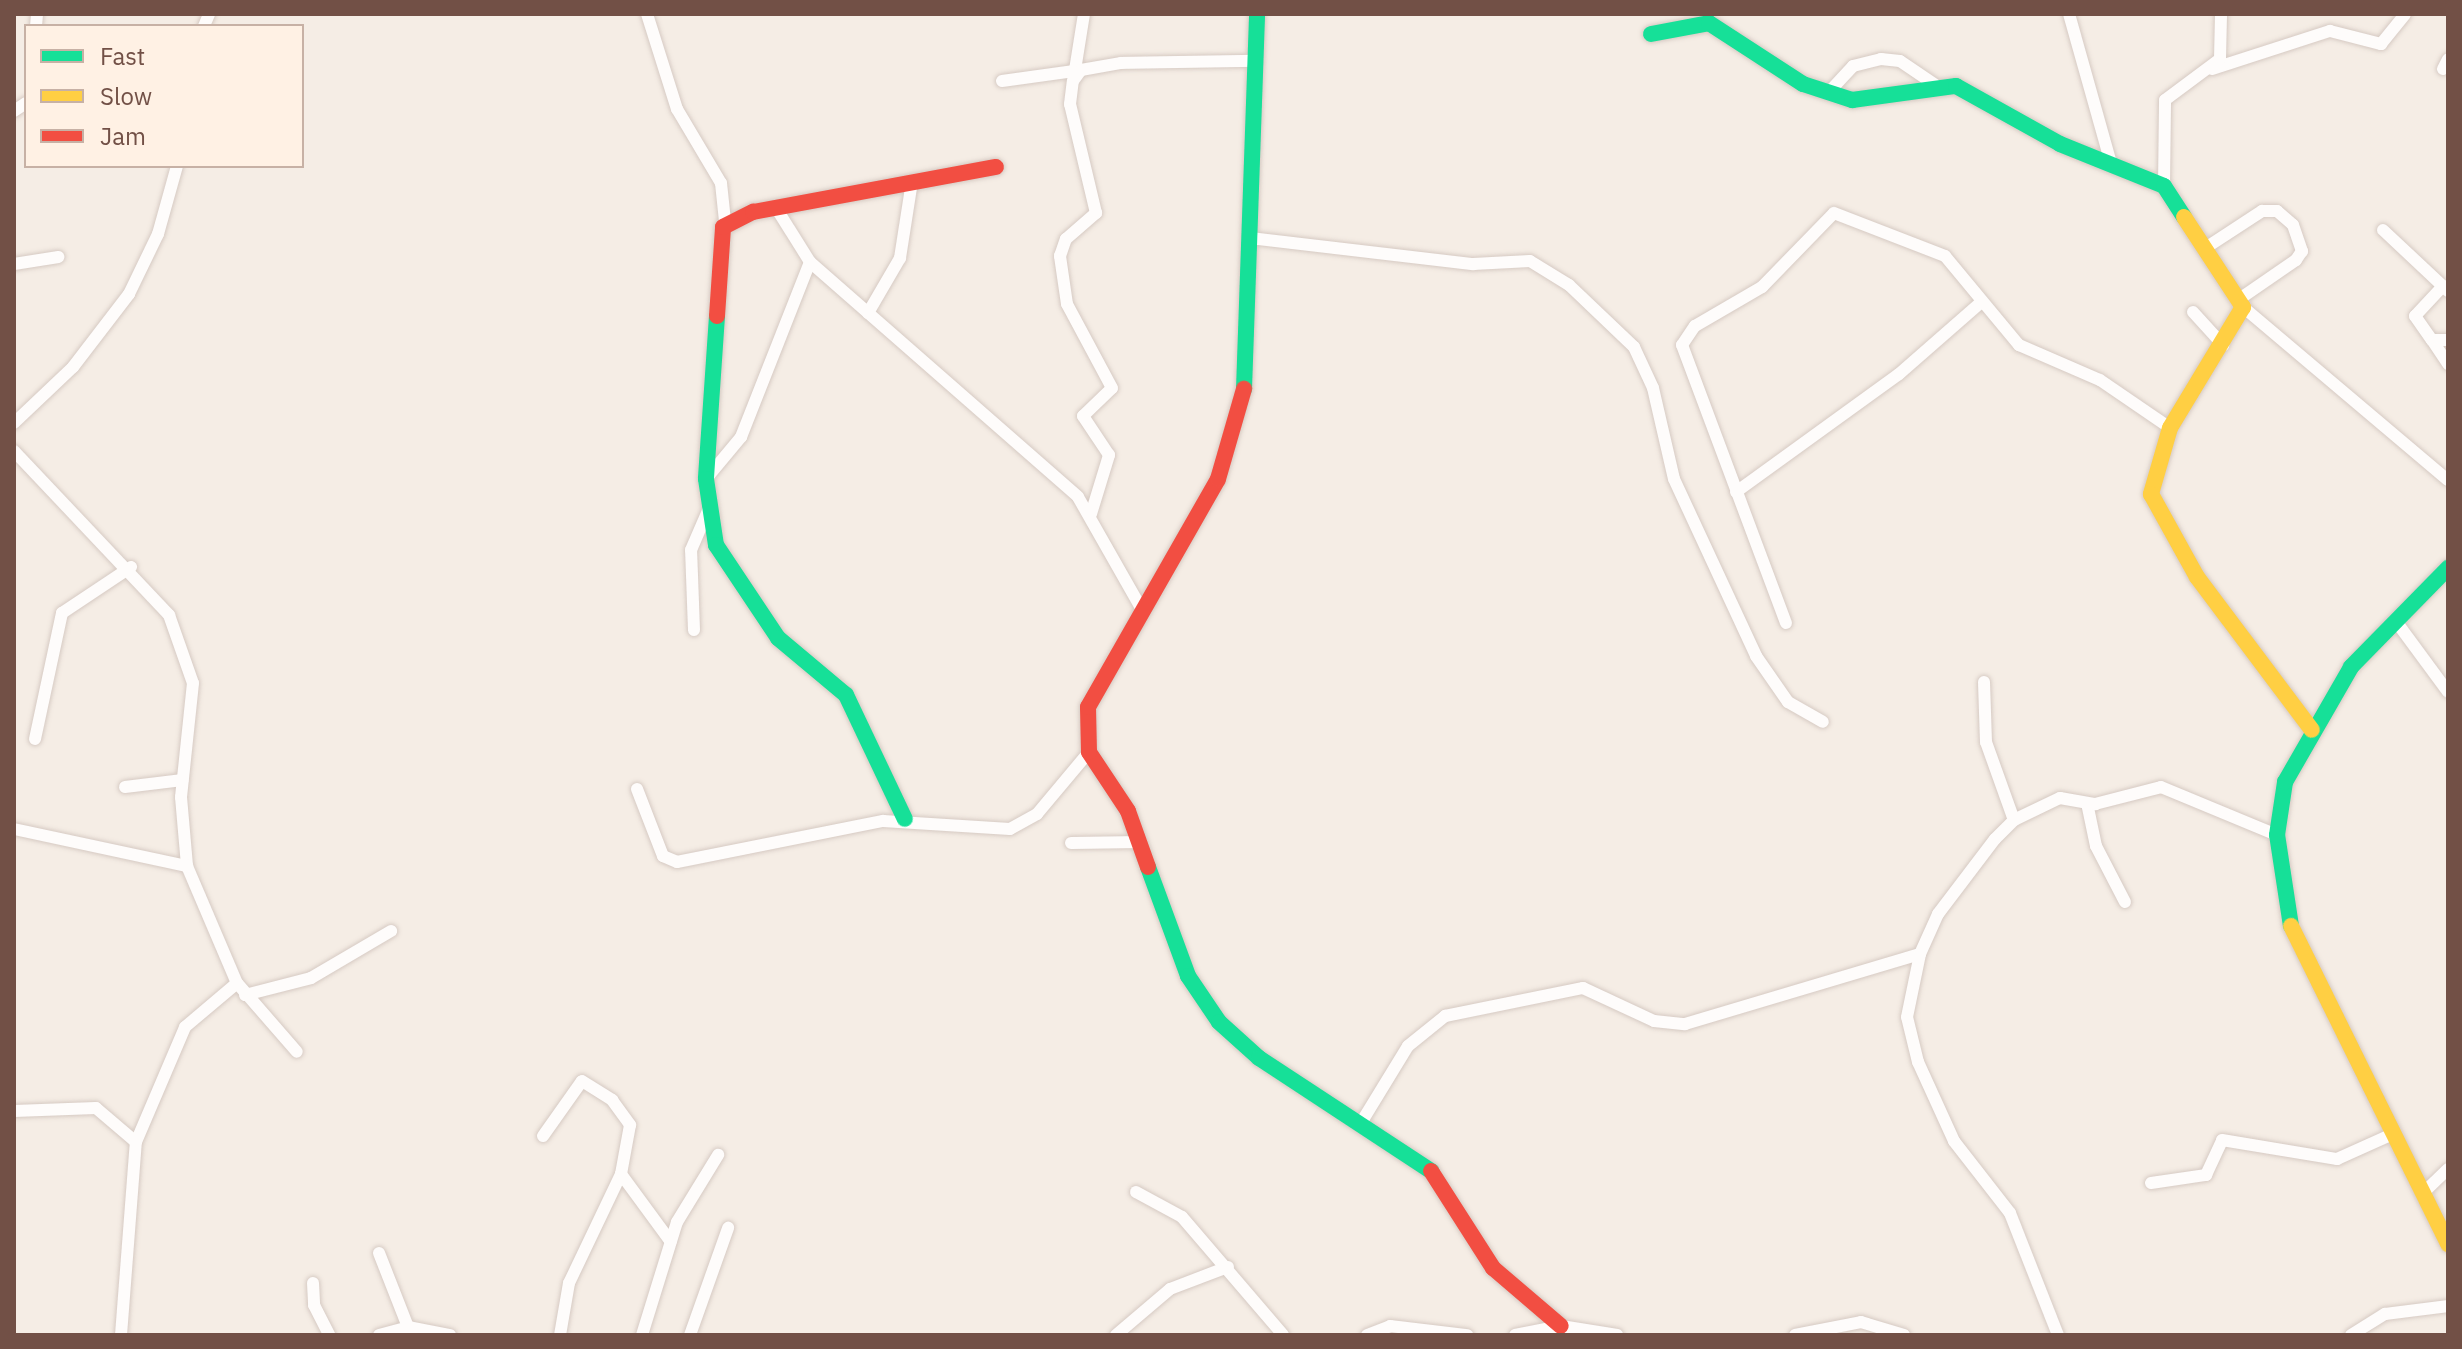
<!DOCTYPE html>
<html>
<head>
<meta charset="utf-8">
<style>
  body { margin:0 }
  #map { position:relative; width:2462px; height:1349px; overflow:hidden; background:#f5ede5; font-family:"IBM Plex Sans",sans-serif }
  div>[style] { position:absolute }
  .roads { filter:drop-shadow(0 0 2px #d6cac3) drop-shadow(0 0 2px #d6cac3) }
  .street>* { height:12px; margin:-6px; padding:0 6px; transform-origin:6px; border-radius:6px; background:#fefcfb }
  .fast>* { height:16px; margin:-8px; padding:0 8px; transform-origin:8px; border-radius:8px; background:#16e098 }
  .slow>* { height:16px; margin:-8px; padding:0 8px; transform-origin:8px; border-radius:8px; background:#ffcf43 }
  .jam>* { height:16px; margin:-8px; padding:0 8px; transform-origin:8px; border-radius:8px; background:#f24e42 }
  span { translate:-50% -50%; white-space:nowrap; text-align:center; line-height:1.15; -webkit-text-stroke:7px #fff1e4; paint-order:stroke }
  .frame { position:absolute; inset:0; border:16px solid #725046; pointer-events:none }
  .legend { position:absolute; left:24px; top:24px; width:280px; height:144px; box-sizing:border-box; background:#fff1e4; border:2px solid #c7b1a5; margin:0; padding:10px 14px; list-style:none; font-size:24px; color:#725046 }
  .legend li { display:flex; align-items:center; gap:16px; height:40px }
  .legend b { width:40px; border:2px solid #c7b1a5 }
</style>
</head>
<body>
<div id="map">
  <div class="roads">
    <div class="street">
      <i style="left:647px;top:14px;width:100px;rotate:72.5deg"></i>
      <i style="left:677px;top:109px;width:86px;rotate:59.3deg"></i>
      <i style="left:721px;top:183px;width:39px;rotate:84deg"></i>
      <i style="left:2069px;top:14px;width:152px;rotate:74.3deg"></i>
      <i style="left:36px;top:26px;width:12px;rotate:-85deg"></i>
      <i style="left:204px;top:26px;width:13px;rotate:-67deg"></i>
      <i style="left:2212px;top:69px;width:124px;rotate:-17.9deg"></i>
      <i style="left:2330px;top:31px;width:53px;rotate:14.3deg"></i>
      <i style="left:2381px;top:44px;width:38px;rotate:-51deg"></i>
      <i style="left:2443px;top:69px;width:11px;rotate:-63deg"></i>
      <i style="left:1075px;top:70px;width:57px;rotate:-80.9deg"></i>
      <i style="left:1002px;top:81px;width:80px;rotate:-7.9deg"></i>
      <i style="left:1828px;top:93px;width:37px;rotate:-47deg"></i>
      <i style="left:1853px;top:66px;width:29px;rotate:-14deg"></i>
      <i style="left:1881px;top:59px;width:19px;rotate:6deg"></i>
      <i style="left:1900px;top:61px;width:45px;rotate:34deg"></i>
      <i style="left:14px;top:111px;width:14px;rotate:-34deg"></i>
      <i style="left:2164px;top:186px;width:86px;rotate:-89.3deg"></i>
      <i style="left:2165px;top:100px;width:69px;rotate:-36.7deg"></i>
      <i style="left:2220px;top:59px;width:45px;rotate:-88.7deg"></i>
      <i style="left:778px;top:211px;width:60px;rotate:57.9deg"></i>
      <i style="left:810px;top:262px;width:356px;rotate:41.2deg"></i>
      <i style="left:1078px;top:497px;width:128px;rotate:60.4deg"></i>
      <i style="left:2383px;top:230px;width:89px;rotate:43.2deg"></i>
      <i style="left:1250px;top:238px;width:225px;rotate:6.7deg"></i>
      <i style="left:1473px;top:264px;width:57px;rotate:-3deg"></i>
      <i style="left:1530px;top:261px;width:46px;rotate:31.6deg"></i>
      <i style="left:1569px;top:285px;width:90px;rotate:43.6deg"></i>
      <i style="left:1634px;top:347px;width:45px;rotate:65.1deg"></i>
      <i style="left:1653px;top:388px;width:93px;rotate:77deg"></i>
      <i style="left:1674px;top:479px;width:195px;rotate:65.1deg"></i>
      <i style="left:1756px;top:656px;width:56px;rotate:55.2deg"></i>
      <i style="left:1788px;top:702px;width:40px;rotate:29.7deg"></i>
      <i style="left:2207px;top:247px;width:66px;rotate:-33.2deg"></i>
      <i style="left:2262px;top:211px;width:15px"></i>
      <i style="left:2277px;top:211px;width:21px;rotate:41deg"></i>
      <i style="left:2293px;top:225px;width:28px;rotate:71deg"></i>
      <i style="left:2302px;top:251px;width:11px;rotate:124deg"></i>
      <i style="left:2296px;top:260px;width:67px;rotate:145.4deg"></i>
      <i style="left:14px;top:264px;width:45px;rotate:-9deg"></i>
      <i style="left:2443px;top:286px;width:41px;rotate:133deg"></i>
      <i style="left:2415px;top:316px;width:29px;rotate:55deg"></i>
      <i style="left:2432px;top:340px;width:16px"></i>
      <i style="left:2243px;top:307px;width:268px;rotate:40.2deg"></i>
      <i style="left:2193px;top:312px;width:45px;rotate:47.7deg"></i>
      <i style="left:868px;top:313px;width:64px;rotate:-59.8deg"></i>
      <i style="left:900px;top:258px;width:71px;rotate:-81.1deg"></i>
      <i style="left:2432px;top:340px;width:29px;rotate:56deg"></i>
      <i style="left:14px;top:423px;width:81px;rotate:-43.5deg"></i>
      <i style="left:73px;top:367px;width:92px;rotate:-52.5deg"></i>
      <i style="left:129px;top:294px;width:67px;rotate:-64.2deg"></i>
      <i style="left:158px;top:234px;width:71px;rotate:-74.4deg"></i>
      <i style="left:14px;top:451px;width:226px;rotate:46.6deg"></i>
      <i style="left:169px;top:615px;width:72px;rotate:70.6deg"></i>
      <i style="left:193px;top:683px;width:115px;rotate:96deg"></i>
      <i style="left:181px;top:797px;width:69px;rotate:85deg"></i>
      <i style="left:187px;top:866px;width:127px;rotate:66.9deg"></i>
      <i style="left:237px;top:983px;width:91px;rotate:49deg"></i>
      <i style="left:706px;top:479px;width:55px;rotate:-50.2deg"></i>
      <i style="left:741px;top:437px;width:188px;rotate:-68.5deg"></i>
      <i style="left:1736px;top:492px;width:201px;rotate:-35.9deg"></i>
      <i style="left:1899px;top:374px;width:108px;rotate:-41.2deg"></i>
      <i style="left:1091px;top:514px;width:62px;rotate:-73deg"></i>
      <i style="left:1109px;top:455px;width:47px;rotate:-123.7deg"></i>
      <i style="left:1083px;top:416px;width:40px;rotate:-44deg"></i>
      <i style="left:1112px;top:388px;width:95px;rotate:-118.2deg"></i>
      <i style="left:1067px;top:304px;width:49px;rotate:-98.3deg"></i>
      <i style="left:1060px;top:256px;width:18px;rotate:-71deg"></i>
      <i style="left:1066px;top:239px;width:40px;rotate:-41deg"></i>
      <i style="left:1096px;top:213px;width:112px;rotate:-103.4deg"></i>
      <i style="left:1070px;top:104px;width:23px;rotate:-83deg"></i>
      <i style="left:1073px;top:81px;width:14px;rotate:-54deg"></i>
      <i style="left:1081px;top:70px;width:41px;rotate:-9.9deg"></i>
      <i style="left:1121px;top:63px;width:130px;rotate:-0.9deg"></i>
      <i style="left:2395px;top:620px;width:89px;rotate:53.6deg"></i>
      <i style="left:1786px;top:623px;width:297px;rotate:-110.5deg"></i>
      <i style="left:1682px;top:345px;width:23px;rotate:-56deg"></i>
      <i style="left:1695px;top:326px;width:78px;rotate:-30.2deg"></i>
      <i style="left:1762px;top:287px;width:103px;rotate:-45.8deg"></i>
      <i style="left:1834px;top:213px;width:119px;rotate:21.2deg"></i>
      <i style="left:1945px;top:256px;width:116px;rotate:50.3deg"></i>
      <i style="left:2019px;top:345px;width:88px;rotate:23.4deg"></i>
      <i style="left:2100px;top:380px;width:85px;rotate:34.4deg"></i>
      <i style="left:694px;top:630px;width:80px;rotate:-92.1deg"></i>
      <i style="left:691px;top:550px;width:48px;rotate:-66.6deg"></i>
      <i style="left:1984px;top:682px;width:60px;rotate:88.1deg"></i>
      <i style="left:1986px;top:742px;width:83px;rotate:70.3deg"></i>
      <i style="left:35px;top:739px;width:129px;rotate:-77.9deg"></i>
      <i style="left:62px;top:613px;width:83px;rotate:-33.7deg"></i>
      <i style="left:125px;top:787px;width:58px;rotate:-6.9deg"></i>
      <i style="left:637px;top:789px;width:72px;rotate:68.8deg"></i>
      <i style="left:663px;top:856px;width:15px;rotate:23deg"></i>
      <i style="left:677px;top:862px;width:210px;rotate:-11.3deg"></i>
      <i style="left:883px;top:821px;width:127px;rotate:3.6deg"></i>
      <i style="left:1010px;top:829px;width:31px;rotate:-29deg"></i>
      <i style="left:1037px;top:814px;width:81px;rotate:-50deg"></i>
      <i style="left:2087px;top:803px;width:44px;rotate:78.2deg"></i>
      <i style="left:2096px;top:846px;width:63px;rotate:62.6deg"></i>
      <i style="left:14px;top:829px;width:177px;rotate:12.1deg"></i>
      <i style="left:1071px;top:843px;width:70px;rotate:-0.8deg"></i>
      <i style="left:245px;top:995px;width:68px;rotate:-14.4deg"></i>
      <i style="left:311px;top:978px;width:93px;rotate:-30.4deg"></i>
      <i style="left:14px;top:1111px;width:82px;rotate:-2.1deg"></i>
      <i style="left:96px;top:1108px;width:52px;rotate:40.4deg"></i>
      <i style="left:1364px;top:1118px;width:84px;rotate:-58.6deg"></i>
      <i style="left:1408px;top:1046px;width:48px;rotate:-39deg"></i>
      <i style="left:1445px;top:1016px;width:141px;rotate:-11.5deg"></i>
      <i style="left:1583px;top:988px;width:78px;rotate:24.9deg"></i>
      <i style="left:1654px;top:1021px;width:31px;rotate:6deg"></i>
      <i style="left:1685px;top:1024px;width:245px;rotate:-16.6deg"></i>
      <i style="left:543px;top:1136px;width:67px;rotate:-54.7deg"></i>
      <i style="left:582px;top:1081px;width:36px;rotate:32deg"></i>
      <i style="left:612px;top:1100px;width:31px;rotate:54deg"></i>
      <i style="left:630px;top:1125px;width:50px;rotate:100.4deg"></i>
      <i style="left:621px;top:1174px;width:121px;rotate:115.5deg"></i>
      <i style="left:569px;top:1283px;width:53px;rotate:99.8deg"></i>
      <i style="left:621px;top:1174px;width:84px;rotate:53.7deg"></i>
      <i style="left:2151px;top:1183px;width:56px;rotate:-8.3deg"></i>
      <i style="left:2206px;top:1175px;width:38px;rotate:-65deg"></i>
      <i style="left:2222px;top:1140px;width:117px;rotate:9.4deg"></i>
      <i style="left:2337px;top:1159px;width:61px;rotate:-24.1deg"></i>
      <i style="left:1136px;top:1192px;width:52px;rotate:28.5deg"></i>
      <i style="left:1182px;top:1217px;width:155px;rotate:49.4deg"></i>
      <i style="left:2422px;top:1194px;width:36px;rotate:-44deg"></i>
      <i style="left:379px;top:1253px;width:79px;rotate:68.6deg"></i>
      <i style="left:313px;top:1283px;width:22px;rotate:87deg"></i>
      <i style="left:314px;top:1305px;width:34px;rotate:63deg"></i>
      <i style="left:121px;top:1335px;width:194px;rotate:-85.6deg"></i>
      <i style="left:136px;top:1142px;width:125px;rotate:-66.9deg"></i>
      <i style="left:185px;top:1027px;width:68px;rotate:-40.2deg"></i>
      <i style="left:379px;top:1335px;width:30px;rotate:-15deg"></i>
      <i style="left:408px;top:1327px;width:43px;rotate:10.8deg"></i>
      <i style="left:642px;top:1335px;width:118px;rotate:-72.8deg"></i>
      <i style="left:677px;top:1222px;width:79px;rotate:-58.5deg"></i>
      <i style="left:690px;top:1335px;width:114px;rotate:-70.4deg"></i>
      <i style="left:1116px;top:1335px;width:71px;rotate:-40.4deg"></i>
      <i style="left:1170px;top:1289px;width:62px;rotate:-20.8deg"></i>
      <i style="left:1367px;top:1335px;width:25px;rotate:-21deg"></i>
      <i style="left:1390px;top:1326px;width:78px;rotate:6.7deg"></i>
      <i style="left:1515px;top:1335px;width:47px;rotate:-11.1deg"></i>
      <i style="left:1561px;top:1326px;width:57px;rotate:9.1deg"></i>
      <i style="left:1795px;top:1335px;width:67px;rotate:-11.1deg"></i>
      <i style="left:1861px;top:1322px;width:45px;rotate:16.8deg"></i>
      <i style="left:2058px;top:1335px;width:131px;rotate:-111.5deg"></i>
      <i style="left:2010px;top:1213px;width:91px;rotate:-127.9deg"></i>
      <i style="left:1954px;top:1141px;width:87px;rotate:-114.5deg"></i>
      <i style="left:1918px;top:1062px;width:46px;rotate:-103.7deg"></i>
      <i style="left:1907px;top:1017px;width:64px;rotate:-78.3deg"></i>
      <i style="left:1920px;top:954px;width:44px;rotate:-65.8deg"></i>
      <i style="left:1938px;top:914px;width:94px;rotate:-52.8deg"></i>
      <i style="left:1995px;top:839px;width:27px;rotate:-45deg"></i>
      <i style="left:2014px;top:820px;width:51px;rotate:-25.6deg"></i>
      <i style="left:2060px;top:798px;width:36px;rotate:10deg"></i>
      <i style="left:2095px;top:804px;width:68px;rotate:-14.4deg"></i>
      <i style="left:2161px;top:787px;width:126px;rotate:22.5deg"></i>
      <i style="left:2351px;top:1335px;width:40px;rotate:-32deg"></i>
      <i style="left:2385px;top:1314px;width:64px;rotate:-7.2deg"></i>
    </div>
    <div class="fast">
      <i style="left:1651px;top:34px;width:59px;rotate:-10.7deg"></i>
      <i style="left:1709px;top:23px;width:112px;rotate:33deg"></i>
      <i style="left:1803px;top:84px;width:52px;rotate:18.1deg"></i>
      <i style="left:1852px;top:100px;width:105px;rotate:-7.7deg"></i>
      <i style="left:1956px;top:86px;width:119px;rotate:29.1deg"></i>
      <i style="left:2060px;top:144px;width:112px;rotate:22deg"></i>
      <i style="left:2164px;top:186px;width:37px;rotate:57deg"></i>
      <i style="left:717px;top:316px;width:163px;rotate:93.9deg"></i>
      <i style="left:706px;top:479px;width:67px;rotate:81.4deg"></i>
      <i style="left:716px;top:545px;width:112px;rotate:56.3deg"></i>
      <i style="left:778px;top:638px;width:89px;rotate:40deg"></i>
      <i style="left:846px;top:695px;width:137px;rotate:64.6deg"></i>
      <i style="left:1244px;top:389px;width:375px;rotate:-88deg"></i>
      <i style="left:1148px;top:867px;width:116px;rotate:69.8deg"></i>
      <i style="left:1188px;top:976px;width:55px;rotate:56deg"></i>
      <i style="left:1219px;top:1022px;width:54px;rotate:42deg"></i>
      <i style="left:1259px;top:1058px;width:206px;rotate:33.3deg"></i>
      <i style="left:2291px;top:926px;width:92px;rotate:-98.7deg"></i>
      <i style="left:2277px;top:835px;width:54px;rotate:-81.4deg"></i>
      <i style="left:2285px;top:782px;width:133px;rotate:-60.1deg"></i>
      <i style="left:2351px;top:667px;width:139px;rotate:-45.6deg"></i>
    </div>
    <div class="slow">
      <i style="left:2184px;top:217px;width:108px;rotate:56.8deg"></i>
      <i style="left:2243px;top:307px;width:141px;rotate:121.1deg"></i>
      <i style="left:2170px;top:428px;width:69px;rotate:106.1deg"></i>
      <i style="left:2151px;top:494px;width:95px;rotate:61deg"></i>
      <i style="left:2197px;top:577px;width:191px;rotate:53.1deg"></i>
      <i style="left:2291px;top:926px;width:355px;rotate:63.7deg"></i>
    </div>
    <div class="jam">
      <i style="left:717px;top:316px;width:89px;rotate:-86.1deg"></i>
      <i style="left:723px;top:227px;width:34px;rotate:-27deg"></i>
      <i style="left:753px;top:212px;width:247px;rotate:-10.5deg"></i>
      <i style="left:1148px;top:867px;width:59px;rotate:-109.7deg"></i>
      <i style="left:1128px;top:811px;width:71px;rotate:-123.5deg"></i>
      <i style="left:1089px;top:752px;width:45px;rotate:-91.3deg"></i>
      <i style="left:1088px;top:707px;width:262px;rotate:-60.3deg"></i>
      <i style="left:1218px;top:479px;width:94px;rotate:-73.9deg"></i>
      <i style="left:1431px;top:1171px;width:115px;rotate:57.4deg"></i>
      <i style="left:1493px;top:1268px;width:89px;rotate:40.5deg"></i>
    </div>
  </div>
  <div class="frame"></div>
  <ul class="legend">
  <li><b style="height:10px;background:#16e098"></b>Fast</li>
  <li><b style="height:10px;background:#ffcf43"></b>Slow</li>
  <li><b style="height:10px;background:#f24e42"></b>Jam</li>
  </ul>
</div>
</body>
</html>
